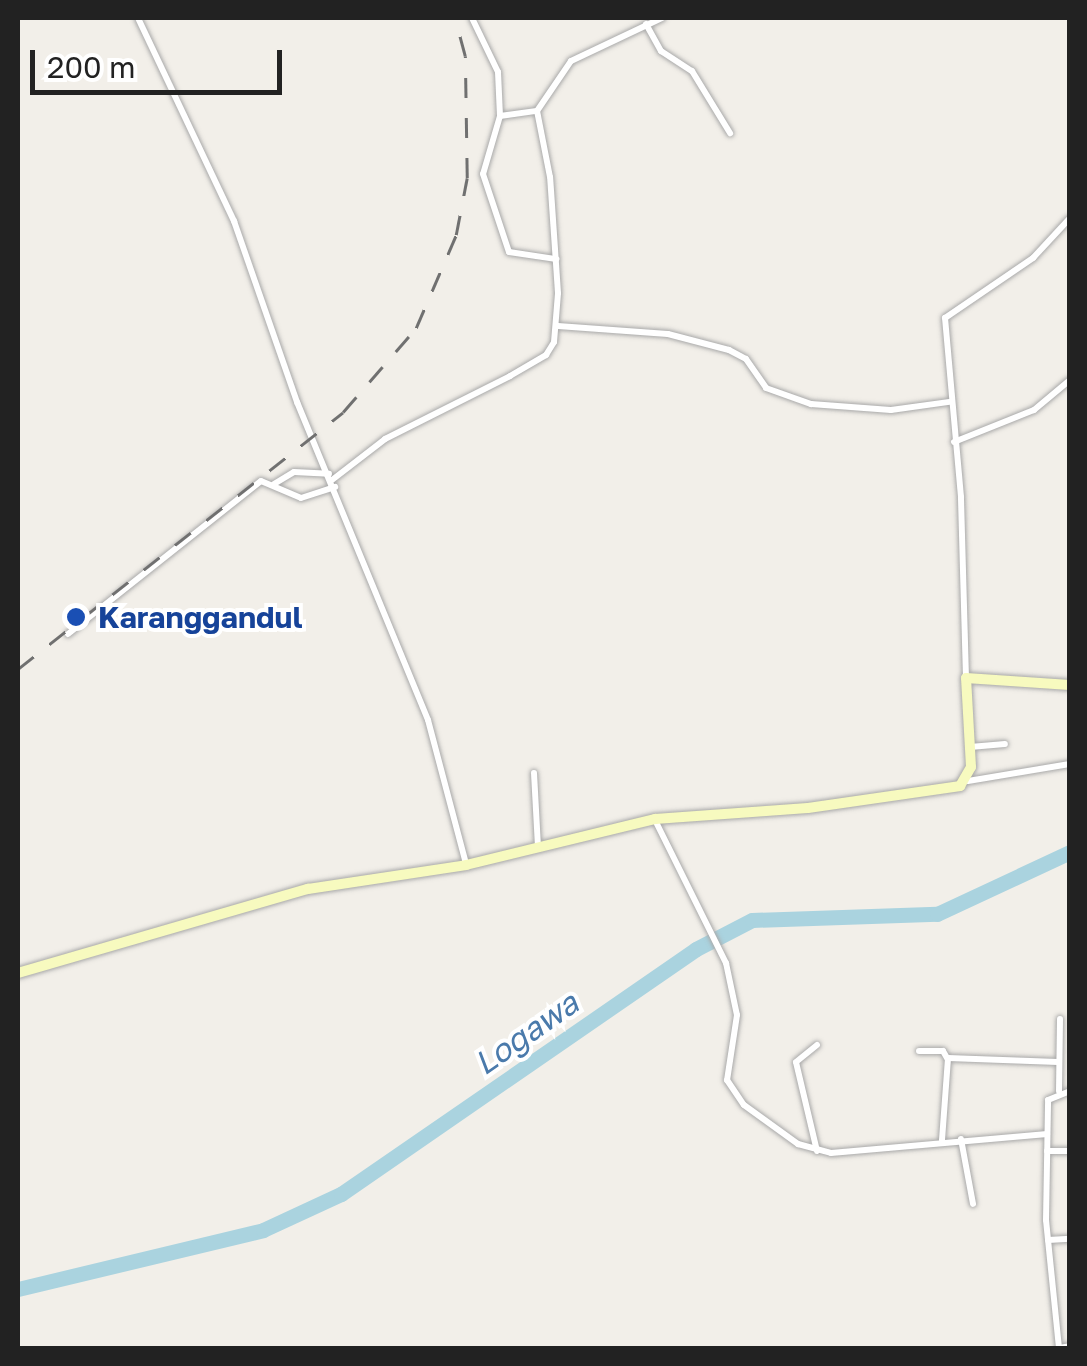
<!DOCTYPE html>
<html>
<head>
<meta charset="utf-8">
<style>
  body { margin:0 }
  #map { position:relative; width:1087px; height:1366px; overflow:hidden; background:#f2efe9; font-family:"Golos Text",sans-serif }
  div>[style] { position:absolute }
  .river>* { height:15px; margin:-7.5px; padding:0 7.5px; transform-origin:7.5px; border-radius:7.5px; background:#aad3df }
  .roads { filter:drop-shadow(0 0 2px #a9a9a9) drop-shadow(0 0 2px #a9a9a9) }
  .minor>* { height:6px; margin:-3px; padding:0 3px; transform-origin:3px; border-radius:3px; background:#fff }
  .secondary>* { height:10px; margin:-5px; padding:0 5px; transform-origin:5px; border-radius:5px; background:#f7fabf }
  .rail>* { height:2.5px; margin-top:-1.25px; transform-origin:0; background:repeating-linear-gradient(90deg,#707070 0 20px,transparent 0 40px) }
  .dots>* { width:28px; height:28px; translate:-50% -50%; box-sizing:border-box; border:5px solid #fff; border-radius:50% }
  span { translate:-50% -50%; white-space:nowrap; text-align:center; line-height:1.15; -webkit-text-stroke:8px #fff; paint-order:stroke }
  .transit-label { font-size:30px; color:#164399; font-weight:700 }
  .left { translate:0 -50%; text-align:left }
  .water-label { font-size:32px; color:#4a7aab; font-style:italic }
  .frame { position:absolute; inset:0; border:20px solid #222; pointer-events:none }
  .scale { position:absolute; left:30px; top:50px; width:252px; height:45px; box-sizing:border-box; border:5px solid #222; border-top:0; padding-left:12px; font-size:30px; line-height:35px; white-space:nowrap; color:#222; -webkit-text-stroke:8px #fff; paint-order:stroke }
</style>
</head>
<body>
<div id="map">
  <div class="river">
    <i style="left:18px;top:1289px;width:252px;rotate:-13.5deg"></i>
    <i style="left:263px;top:1230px;width:86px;rotate:-24.8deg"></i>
    <i style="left:341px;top:1194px;width:431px;rotate:-34.6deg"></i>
    <i style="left:696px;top:949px;width:63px;rotate:-27.4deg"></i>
    <i style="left:752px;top:920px;width:185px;rotate:-1.9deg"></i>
    <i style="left:937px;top:914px;width:147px;rotate:-25deg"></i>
  </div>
  <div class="roads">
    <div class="minor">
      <i style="left:138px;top:18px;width:225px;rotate:64.7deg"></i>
      <i style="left:234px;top:221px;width:192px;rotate:70.8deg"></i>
      <i style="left:297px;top:402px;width:344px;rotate:67.6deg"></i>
      <i style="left:428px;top:720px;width:149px;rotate:75.2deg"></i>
      <i style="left:472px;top:18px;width:60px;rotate:64.3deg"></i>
      <i style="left:498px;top:72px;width:44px;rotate:87.4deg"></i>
      <i style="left:500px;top:116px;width:37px;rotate:-8deg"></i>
      <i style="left:537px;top:111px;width:60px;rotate:-55.8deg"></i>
      <i style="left:571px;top:61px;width:101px;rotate:-25.3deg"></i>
      <i style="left:646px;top:24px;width:31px;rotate:61deg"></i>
      <i style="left:661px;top:51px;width:37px;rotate:33deg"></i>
      <i style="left:692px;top:71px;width:73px;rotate:58.5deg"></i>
      <i style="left:500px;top:116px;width:60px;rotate:106.3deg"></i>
      <i style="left:483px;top:174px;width:82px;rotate:71.6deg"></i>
      <i style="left:509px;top:252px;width:48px;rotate:8.5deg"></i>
      <i style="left:558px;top:326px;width:110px;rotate:4.2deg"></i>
      <i style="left:668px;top:334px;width:63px;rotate:14.7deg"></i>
      <i style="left:729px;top:350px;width:19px;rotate:28deg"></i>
      <i style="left:746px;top:359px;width:35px;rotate:55deg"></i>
      <i style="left:766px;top:388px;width:48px;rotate:19.6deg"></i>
      <i style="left:811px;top:404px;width:80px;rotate:4.3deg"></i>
      <i style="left:891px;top:410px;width:59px;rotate:-7.9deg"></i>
      <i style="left:954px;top:442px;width:86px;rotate:-21.8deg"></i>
      <i style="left:1034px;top:410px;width:47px;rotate:-39.8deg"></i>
      <i style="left:332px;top:480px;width:67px;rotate:-37.7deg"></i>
      <i style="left:385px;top:439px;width:140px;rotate:-26.7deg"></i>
      <i style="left:510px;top:376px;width:42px;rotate:-30.3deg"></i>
      <i style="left:546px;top:355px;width:15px;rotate:-58deg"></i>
      <i style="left:554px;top:342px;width:49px;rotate:-85.3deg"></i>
      <i style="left:558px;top:293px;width:116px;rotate:-93.9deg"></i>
      <i style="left:550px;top:177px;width:67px;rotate:-101.1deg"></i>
      <i style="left:274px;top:484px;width:23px;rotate:-31deg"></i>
      <i style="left:294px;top:472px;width:35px;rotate:3deg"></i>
      <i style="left:68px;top:634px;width:246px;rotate:-38.4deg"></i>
      <i style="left:261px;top:481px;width:43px;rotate:23deg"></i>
      <i style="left:301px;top:498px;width:36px;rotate:-18deg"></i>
      <i style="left:966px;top:678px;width:181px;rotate:-91.6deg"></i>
      <i style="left:961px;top:497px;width:180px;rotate:-95.1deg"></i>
      <i style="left:945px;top:318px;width:107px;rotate:-34.3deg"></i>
      <i style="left:1033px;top:258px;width:54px;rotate:-47.2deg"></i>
      <i style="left:970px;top:747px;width:35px;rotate:-5deg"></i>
      <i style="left:534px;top:773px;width:75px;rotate:86.9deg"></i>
      <i style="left:968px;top:781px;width:103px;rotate:-9.5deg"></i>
      <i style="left:655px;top:820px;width:160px;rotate:63.6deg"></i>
      <i style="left:726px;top:963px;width:53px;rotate:78.1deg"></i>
      <i style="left:737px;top:1015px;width:66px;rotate:98.7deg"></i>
      <i style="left:727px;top:1080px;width:30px;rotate:56deg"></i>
      <i style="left:744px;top:1105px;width:67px;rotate:35.8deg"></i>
      <i style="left:798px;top:1144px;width:34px;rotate:15deg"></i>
      <i style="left:831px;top:1153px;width:217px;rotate:-5deg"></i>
      <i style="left:919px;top:1051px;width:24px"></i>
      <i style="left:943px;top:1051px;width:8px;rotate:60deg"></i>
      <i style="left:1059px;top:1091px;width:72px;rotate:-89.2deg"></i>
      <i style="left:961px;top:1139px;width:66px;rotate:79.5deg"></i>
      <i style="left:942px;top:1140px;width:82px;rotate:-85.8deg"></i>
      <i style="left:948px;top:1058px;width:110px;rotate:2.1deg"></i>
      <i style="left:817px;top:1151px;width:91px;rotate:-103.3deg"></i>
      <i style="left:796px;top:1062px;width:27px;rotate:-39deg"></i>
      <i style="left:1047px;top:1151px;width:23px"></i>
      <i style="left:1048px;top:1240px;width:22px;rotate:-3deg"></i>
      <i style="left:1059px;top:1348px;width:129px;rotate:-95.8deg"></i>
      <i style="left:1046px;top:1220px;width:120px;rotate:-89deg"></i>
      <i style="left:1048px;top:1100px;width:24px;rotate:-22deg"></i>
      <i style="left:1059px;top:1348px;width:11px;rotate:-10deg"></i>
    </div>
    <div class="secondary">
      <i style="left:18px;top:973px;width:302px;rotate:-16.2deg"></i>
      <i style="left:308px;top:889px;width:160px;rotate:-8.6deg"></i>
      <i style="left:466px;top:865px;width:195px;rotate:-13.7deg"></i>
      <i style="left:655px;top:819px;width:153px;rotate:-4.1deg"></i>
      <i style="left:808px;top:808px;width:154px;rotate:-8.2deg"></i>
      <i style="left:960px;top:786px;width:22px;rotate:-60deg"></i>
      <i style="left:971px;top:767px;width:89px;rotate:-93.2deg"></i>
      <i style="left:966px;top:678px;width:104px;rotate:3.9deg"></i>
    </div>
  </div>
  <div class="rail">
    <i style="left:18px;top:669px;width:414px;rotate:-38.3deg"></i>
    <i style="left:343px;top:412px;width:111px;rotate:-49deg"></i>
    <i style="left:416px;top:328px;width:101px;rotate:-66.7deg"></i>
    <i style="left:456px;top:235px;width:58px;rotate:-79.1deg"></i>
    <i style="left:467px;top:178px;width:122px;rotate:-90.9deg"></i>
    <i style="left:465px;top:56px;width:39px;rotate:-105deg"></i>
  </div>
  <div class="dots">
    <i style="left:76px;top:617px;background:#1a4fb4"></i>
  </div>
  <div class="transit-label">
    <span class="left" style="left:98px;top:617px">Karanggandul</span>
  </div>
  <div class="water-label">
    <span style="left:526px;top:1033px;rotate:-35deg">Logawa</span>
  </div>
  <div class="frame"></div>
  <div class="scale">200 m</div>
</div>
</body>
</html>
